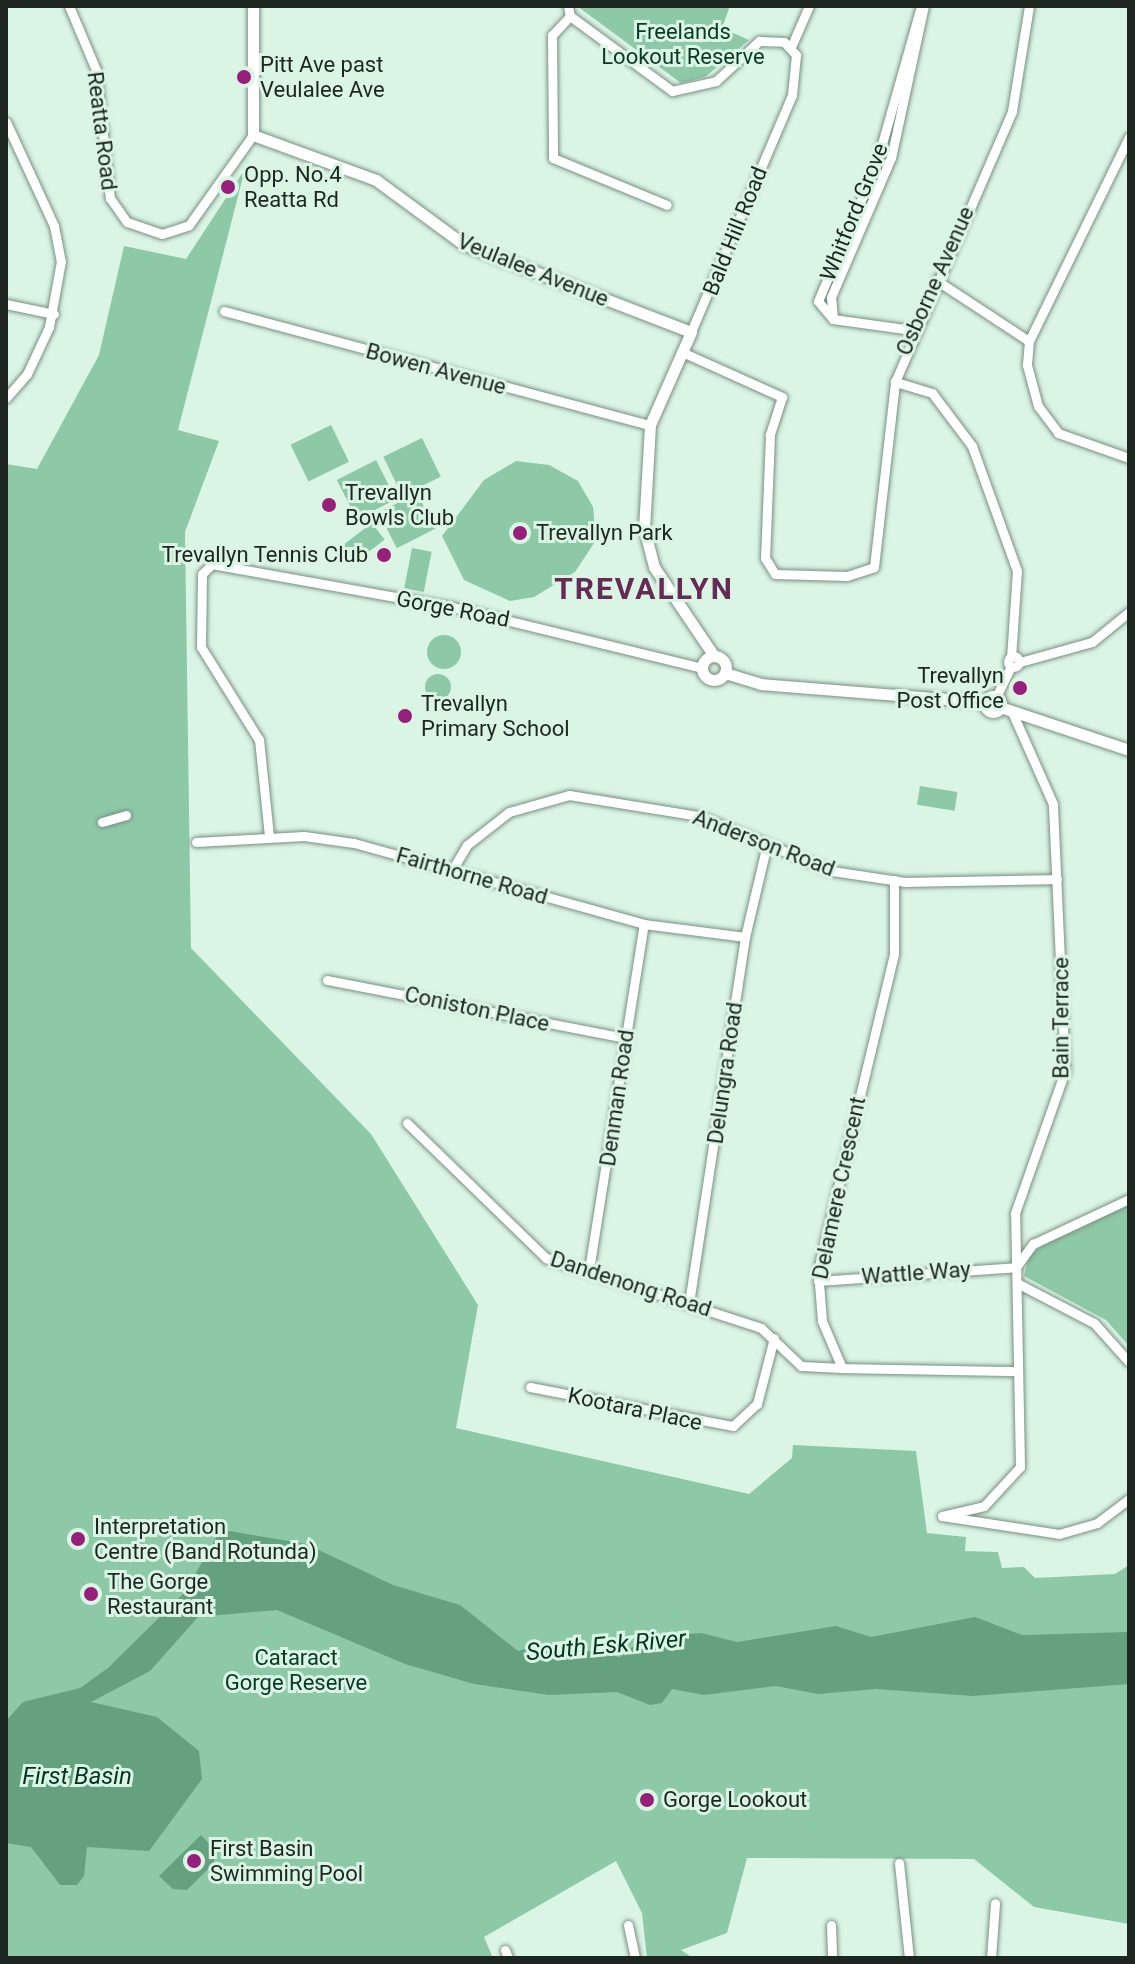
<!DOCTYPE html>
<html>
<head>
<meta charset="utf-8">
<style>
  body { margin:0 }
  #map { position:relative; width:1135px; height:1964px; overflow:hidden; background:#dbf5e5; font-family:Roboto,sans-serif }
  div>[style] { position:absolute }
  .green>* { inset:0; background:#8dc9a7; transform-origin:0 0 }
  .round { border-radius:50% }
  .water>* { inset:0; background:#65a07f }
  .roads { filter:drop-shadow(0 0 2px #799082) drop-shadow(0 0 2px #799082) }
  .minor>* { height:9px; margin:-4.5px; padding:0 4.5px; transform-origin:4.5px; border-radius:4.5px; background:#fff }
  .minor>.ring { margin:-4.5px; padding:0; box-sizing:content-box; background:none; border:9px solid #fff; border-radius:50% }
  .tertiary>* { height:11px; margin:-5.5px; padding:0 5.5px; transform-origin:5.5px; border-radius:5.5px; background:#fff }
  .tertiary>.ring { margin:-5.5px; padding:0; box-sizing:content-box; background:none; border:11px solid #fff; border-radius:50% }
  .rail>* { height:2px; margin:-1px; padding:0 1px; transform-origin:1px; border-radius:1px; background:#7b8d82 }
  .dots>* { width:22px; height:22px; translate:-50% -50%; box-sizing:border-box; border:4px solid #dbf5e5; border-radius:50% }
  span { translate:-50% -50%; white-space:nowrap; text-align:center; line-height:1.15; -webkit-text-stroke:6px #dbf5e5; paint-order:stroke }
  .park-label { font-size:22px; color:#073a24 }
  .poi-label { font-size:22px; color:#1d2620 }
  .left { translate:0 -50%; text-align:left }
  .right { translate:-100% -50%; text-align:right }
  .street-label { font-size:22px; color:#1d2620 }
  .water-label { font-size:24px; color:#02351f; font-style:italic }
  .district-label { font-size:30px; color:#652b55; font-weight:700; letter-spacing:2px }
  .frame { position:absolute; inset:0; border:8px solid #1d2620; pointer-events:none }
</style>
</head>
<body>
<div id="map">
  <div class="green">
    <i style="clip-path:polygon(577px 6px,730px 6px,722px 28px,749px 40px,705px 77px,681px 83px)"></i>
    <i style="clip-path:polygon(245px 169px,178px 430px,219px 441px,185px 532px,191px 948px,371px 1134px,478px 1305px,456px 1428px,749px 1494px,792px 1458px,793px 1445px,916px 1451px,927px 1533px,966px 1537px,965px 1551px,998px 1552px,1002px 1568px,1024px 1567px,1035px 1578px,1115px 1574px,1129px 1565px,1129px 1924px,1034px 1907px,974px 1859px,747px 1858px,727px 1933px,681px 1950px,693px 1958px,647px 1958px,642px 1913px,616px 1861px,484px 1937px,493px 1958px,6px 1958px,6px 464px,37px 469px,99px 355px,124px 246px,186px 259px)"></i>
    <i style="left:331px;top:425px;width:41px;height:45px;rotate:64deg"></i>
    <i style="left:422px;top:438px;width:43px;height:43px;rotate:64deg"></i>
    <i style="left:376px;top:460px;width:44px;height:44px;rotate:63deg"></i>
    <i style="clip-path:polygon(516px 461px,549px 465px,578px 481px,593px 507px,596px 540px,575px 572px,534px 597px,510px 601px,464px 580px,442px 536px,484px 480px)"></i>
    <i style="left:417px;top:493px;width:40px;height:43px;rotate:63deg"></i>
    <i style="left:372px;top:523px;width:21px;height:41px;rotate:53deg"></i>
    <i style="left:412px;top:548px;width:20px;height:41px;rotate:11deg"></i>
    <i class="round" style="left:427px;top:635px;width:34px;height:34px"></i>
    <i class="round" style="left:425px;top:674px;width:26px;height:26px"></i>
    <i style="left:920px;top:786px;width:38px;height:19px;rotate:9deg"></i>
    <i style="clip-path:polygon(1129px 1205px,1129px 1346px,1106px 1320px,1024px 1276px,1029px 1256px,1051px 1239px)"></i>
  </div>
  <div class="water">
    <i style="clip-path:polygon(229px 1531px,306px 1544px,393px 1585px,460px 1605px,518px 1651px,547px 1643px,620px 1657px,645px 1637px,701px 1633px,737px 1642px,836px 1626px,871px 1637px,975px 1617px,1022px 1635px,1129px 1632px,1129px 1684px,973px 1696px,876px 1689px,818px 1694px,776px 1686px,704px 1695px,672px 1689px,662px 1703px,650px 1705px,617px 1692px,549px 1695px,474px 1684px,405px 1664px,277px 1610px,198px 1617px,150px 1671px,91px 1702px,157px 1717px,199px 1751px,202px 1779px,149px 1851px,87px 1847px,84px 1876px,77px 1885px,60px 1885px,31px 1847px,6px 1843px,6px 1721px,23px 1702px,80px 1688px,108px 1668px,185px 1592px,217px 1536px)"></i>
    <i style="clip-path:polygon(201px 1835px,214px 1849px,214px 1863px,187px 1890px,173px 1889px,159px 1876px)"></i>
  </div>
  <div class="roads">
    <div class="minor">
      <i style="left:69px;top:6px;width:69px;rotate:67.1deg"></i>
      <i style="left:96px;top:70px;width:129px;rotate:83.8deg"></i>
      <i style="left:110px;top:198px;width:29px;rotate:55deg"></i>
      <i style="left:127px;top:222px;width:37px;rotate:19deg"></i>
      <i style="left:162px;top:234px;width:28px;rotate:-18deg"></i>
      <i style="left:189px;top:225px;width:110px;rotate:-54.6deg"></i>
      <i style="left:568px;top:6px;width:10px;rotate:79deg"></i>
      <i style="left:570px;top:16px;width:26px;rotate:133deg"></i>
      <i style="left:552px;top:35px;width:123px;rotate:89.5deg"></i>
      <i style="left:553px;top:158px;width:123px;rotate:22.4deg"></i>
      <i style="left:570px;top:16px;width:127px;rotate:36.3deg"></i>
      <i style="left:672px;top:91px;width:45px;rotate:-12.8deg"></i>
      <i style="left:716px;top:81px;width:59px;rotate:-42.9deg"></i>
      <i style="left:759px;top:41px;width:25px;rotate:2deg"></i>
      <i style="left:784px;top:42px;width:18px;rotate:47deg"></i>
      <i style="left:796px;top:55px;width:40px;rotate:95.7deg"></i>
      <i style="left:792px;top:95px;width:258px;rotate:113.1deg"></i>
      <i style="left:791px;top:47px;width:45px;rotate:-66.3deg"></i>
      <i style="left:6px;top:122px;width:115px;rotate:65.2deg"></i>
      <i style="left:54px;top:226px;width:36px;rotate:79deg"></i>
      <i style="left:61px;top:261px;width:67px;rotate:100.3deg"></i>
      <i style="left:49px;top:327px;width:52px;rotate:115.1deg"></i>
      <i style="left:27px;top:374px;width:32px;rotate:131deg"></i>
      <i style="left:1129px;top:137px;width:227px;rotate:116.1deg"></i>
      <i style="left:1029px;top:341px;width:24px;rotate:95deg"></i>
      <i style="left:1027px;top:365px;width:42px;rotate:75deg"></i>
      <i style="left:1038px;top:406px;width:34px;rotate:53deg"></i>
      <i style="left:1058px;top:433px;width:75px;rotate:19.4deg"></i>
      <i style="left:936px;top:280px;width:111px;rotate:33.3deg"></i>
      <i style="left:6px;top:304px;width:49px;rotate:11.8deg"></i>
      <i style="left:224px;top:311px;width:441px;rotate:15deg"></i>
      <i style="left:833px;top:319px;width:22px;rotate:-95deg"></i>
      <i style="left:831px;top:297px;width:151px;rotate:-66.7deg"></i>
      <i style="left:891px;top:158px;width:156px;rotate:-77.8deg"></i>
      <i style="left:912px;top:330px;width:80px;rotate:-172.1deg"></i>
      <i style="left:833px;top:319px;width:23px;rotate:-130deg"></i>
      <i style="left:818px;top:301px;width:148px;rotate:-66.9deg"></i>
      <i style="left:876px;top:165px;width:165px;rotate:-74.2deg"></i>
      <i style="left:682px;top:352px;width:110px;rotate:24.2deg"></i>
      <i style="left:782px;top:397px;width:40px;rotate:108deg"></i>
      <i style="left:770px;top:435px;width:123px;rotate:92.3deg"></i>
      <i style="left:765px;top:558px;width:19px;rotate:58deg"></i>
      <i style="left:775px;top:574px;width:72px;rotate:1.6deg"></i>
      <i style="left:847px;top:576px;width:28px;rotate:-18deg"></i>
      <i style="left:874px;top:567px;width:186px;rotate:-83.5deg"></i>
      <i class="ring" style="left:1008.5px;top:656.5px;width:2px;height:2px"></i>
      <i style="left:1011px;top:658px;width:87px;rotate:-86.1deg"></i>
      <i style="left:1017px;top:571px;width:133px;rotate:-109.8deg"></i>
      <i style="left:972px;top:446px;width:66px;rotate:-127deg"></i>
      <i style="left:932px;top:393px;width:39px;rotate:-163deg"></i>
      <i style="left:895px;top:382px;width:295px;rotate:-66.6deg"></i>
      <i style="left:1012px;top:111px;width:106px;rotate:-80.8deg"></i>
      <i style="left:1020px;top:662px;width:75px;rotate:-15.5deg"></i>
      <i style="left:1092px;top:642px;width:48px;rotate:-39deg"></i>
      <i style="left:996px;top:697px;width:34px;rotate:-64deg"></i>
      <i style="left:102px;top:822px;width:25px;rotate:-16deg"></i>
      <i style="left:269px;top:836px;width:97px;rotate:-95.9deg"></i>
      <i style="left:259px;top:740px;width:110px;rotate:-121.9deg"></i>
      <i style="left:201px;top:647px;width:73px;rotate:-89.2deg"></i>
      <i style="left:202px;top:574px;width:14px;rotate:-45deg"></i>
      <i style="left:212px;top:564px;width:244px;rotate:10.2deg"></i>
      <i style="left:452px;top:607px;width:258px;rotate:13.7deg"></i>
      <i style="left:196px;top:842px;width:108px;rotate:-3.2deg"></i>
      <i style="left:304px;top:836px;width:50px;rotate:8deg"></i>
      <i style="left:354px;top:843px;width:301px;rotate:15.6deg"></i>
      <i style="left:644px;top:924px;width:102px;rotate:7.3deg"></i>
      <i style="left:452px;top:870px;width:29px;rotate:-59deg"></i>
      <i style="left:467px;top:845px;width:53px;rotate:-38.2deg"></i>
      <i style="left:509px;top:812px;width:62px;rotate:-15.8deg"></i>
      <i style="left:569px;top:795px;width:132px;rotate:9.2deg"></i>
      <i style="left:699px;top:816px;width:144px;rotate:22.5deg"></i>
      <i style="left:832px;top:871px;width:75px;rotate:8.5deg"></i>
      <i style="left:906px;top:882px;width:151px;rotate:-1.1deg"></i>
      <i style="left:894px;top:880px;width:74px;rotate:90deg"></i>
      <i style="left:894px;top:954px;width:326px;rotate:103.5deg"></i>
      <i style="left:818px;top:1271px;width:50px;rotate:85.4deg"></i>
      <i style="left:822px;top:1321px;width:51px;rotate:66.9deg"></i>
      <i style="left:842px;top:1368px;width:175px;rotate:1deg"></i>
      <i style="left:327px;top:980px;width:304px;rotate:11deg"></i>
      <i style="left:407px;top:1123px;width:194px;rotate:44.2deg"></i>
      <i style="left:546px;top:1258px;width:226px;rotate:18deg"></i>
      <i style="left:761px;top:1328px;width:55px;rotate:43.5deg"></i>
      <i style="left:801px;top:1366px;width:41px;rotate:2.8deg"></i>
      <i style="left:589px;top:1270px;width:350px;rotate:-81deg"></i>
      <i style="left:818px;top:1281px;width:198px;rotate:-4deg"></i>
      <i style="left:1016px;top:1267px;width:29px;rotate:-54deg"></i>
      <i style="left:1033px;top:1244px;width:106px;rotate:-25.1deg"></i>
      <i style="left:1017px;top:1283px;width:87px;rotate:27.5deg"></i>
      <i style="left:1094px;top:1323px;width:52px;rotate:48.1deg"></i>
      <i style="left:689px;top:1303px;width:370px;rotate:-81.3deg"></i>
      <i style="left:745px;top:937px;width:96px;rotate:-76.7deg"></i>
      <i style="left:530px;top:1387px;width:207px;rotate:10.9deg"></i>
      <i style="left:733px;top:1426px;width:33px;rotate:-43deg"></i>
      <i style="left:757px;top:1404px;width:68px;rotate:-75.6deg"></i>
      <i style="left:942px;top:1516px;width:43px;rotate:-13.4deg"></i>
      <i style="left:984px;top:1506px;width:53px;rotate:-47.3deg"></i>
      <i style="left:1020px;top:1467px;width:254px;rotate:-91.1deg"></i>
      <i style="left:1015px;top:1213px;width:151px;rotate:-70.6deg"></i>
      <i style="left:1065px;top:1071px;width:267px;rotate:-92.6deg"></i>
      <i style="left:1053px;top:804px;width:101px;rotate:-114deg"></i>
      <i style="left:942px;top:1516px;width:118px;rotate:8.7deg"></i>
      <i style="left:1059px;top:1534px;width:40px;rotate:-16deg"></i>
      <i style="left:1097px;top:1523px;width:40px;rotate:-37deg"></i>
      <i style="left:899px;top:1863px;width:96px;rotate:84deg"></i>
      <i style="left:628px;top:1925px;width:34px;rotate:78deg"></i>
      <i style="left:831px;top:1925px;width:33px;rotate:88deg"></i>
      <i style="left:505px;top:1950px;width:9px;rotate:69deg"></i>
      <i style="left:991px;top:1958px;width:55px;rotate:-85.8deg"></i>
    </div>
    <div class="tertiary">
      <i style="left:253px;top:6px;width:129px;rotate:90deg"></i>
      <i style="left:253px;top:135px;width:131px;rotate:20.1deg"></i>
      <i style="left:376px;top:180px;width:108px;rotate:36.3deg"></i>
      <i style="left:463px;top:244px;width:244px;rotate:21.1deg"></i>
      <i style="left:691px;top:332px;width:102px;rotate:113.8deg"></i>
      <i style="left:650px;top:425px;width:103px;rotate:93.3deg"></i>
      <i style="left:644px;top:528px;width:40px;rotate:75.6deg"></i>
      <i style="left:654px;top:567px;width:107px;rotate:56deg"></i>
      <i class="ring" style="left:702px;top:656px;width:13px;height:13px"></i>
      <i style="left:725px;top:673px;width:37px;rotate:17deg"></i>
      <i style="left:760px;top:684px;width:226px;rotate:4.6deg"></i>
      <i class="ring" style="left:985px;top:696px;width:5px;height:5px"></i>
      <i style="left:1000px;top:707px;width:136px;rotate:18.4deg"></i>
    </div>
  </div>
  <div class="rail">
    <i style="left:287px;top:1869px;width:40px;rotate:-2.9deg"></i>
  </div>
  <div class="dots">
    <i style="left:244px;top:77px;background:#961f7b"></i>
    <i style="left:228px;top:187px;background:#961f7b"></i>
    <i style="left:329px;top:505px;background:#961f7b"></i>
    <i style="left:520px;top:533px;background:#961f7b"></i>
    <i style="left:384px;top:555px;background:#961f7b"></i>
    <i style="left:1020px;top:688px;background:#961f7b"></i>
    <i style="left:405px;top:716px;background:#961f7b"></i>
    <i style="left:78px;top:1539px;background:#961f7b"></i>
    <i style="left:91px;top:1594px;background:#961f7b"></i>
    <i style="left:647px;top:1800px;background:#961f7b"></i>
    <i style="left:194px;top:1861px;background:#961f7b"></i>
  </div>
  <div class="park-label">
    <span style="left:683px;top:44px">Freelands<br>Lookout Reserve</span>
    <span style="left:296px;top:1670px">Cataract<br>Gorge Reserve</span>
  </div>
  <div class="poi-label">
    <span class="left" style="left:260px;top:77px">Pitt Ave past<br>Veulalee Ave</span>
    <span class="left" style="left:244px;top:187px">Opp. No.4<br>Reatta Rd</span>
    <span class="left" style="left:345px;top:505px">Trevallyn<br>Bowls Club</span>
    <span class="left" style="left:536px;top:533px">Trevallyn Park</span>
    <span class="right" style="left:368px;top:555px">Trevallyn Tennis Club</span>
    <span class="right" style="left:1004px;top:688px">Trevallyn<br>Post Office</span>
    <span class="left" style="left:421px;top:716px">Trevallyn<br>Primary School</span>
    <span class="left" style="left:94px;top:1539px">Interpretation<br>Centre (Band Rotunda)</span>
    <span class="left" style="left:107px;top:1594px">The Gorge<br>Restaurant</span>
    <span class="left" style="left:663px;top:1800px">Gorge Lookout</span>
    <span class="left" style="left:210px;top:1861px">First Basin<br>Swimming Pool</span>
  </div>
  <div class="street-label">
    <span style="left:102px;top:131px;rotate:83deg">Reatta Road</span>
    <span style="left:854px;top:212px;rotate:-68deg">Whitford Grove</span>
    <span style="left:735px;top:231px;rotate:-68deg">Bald Hill Road</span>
    <span style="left:533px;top:270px;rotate:22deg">Veulalee Avenue</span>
    <span style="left:935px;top:281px;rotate:-66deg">Osborne Avenue</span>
    <span style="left:436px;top:369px;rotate:15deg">Bowen Avenue</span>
    <span style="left:453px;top:609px;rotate:11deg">Gorge Road</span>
    <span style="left:764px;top:843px;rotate:21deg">Anderson Road</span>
    <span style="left:472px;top:876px;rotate:16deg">Fairthorne Road</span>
    <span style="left:477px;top:1009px;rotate:12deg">Coniston Place</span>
    <span style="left:1061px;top:1018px;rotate:-90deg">Bain Terrace</span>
    <span style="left:725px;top:1073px;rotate:-82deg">Delungra Road</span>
    <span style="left:617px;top:1098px;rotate:-82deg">Denman Road</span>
    <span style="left:839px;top:1188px;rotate:-78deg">Delamere Crescent</span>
    <span style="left:916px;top:1273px;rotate:-4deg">Wattle Way</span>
    <span style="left:631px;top:1284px;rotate:18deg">Dandenong Road</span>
    <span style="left:635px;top:1409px;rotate:12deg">Kootara Place</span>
  </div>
  <div class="water-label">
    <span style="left:606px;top:1646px;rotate:-5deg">South Esk River</span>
    <span style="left:77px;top:1777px">First Basin</span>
  </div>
  <div class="district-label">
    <span style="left:644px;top:589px">TREVALLYN</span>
  </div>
  <div class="frame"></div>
</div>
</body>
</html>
